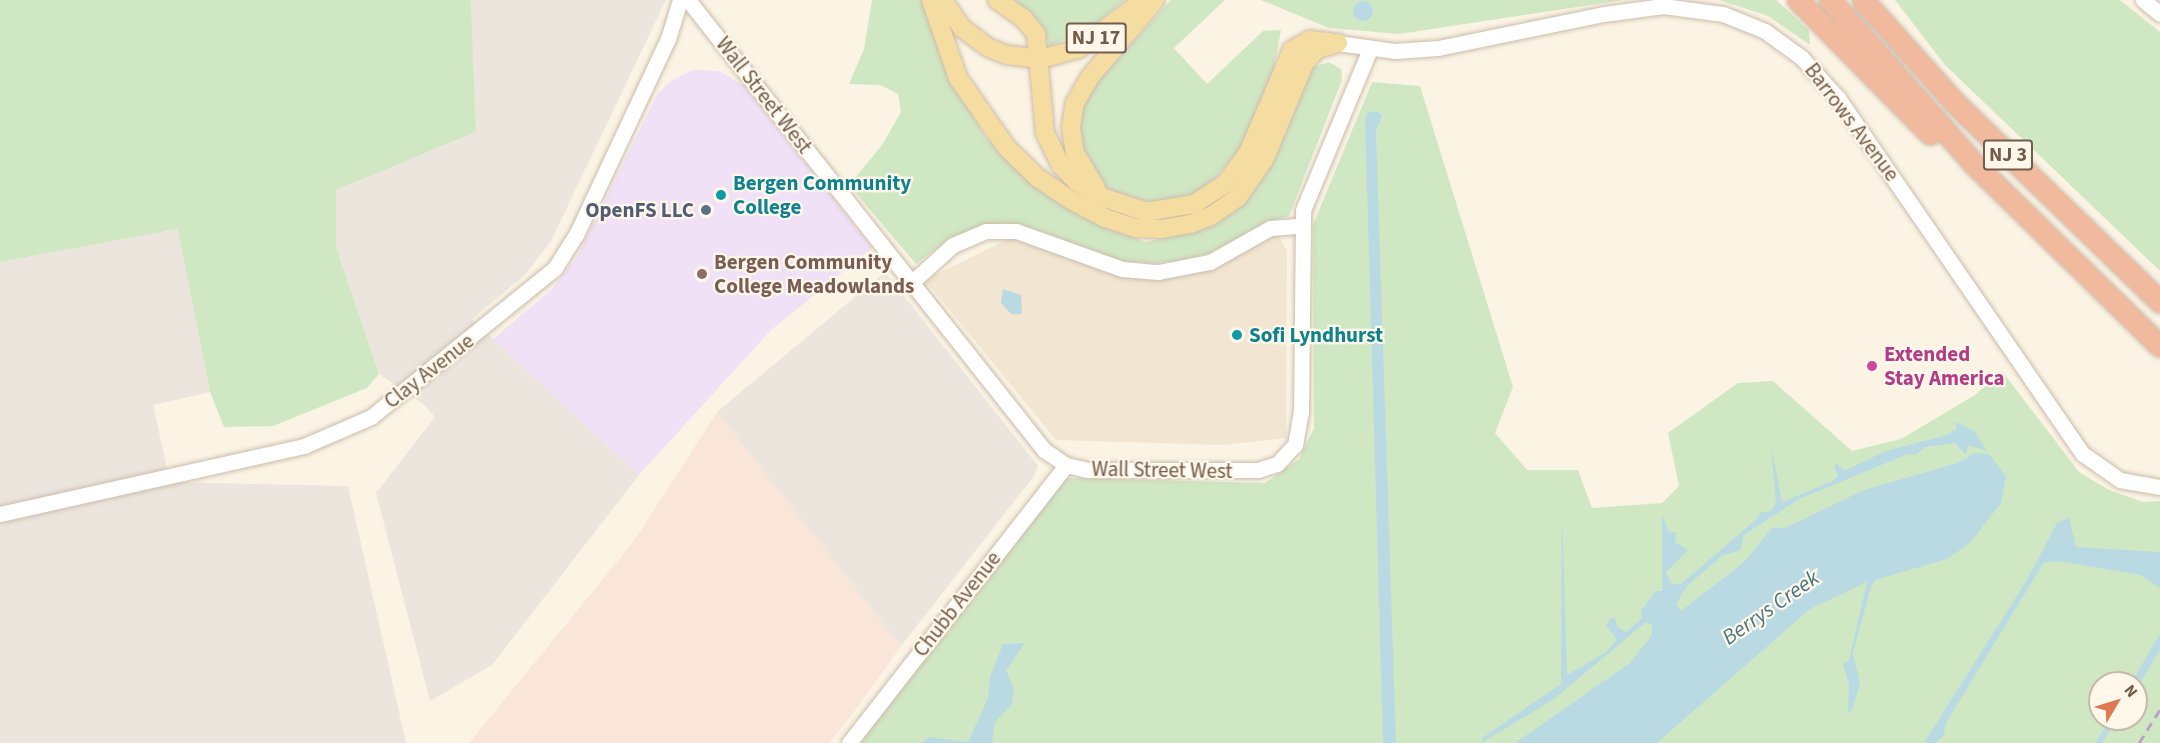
<!DOCTYPE html>
<html>
<head>
<meta charset="utf-8">
<style>
  body { margin:0 }
  #map { position:relative; width:2160px; height:743px; overflow:hidden; background:#fbf4e4; font-family:"Source Sans 3",sans-serif }
  div>[style] { position:absolute }
  .residential>* { inset:0; background:#f2e6d3 }
  .commercial>* { inset:0; background:#fae5d9 }
  .industrial>* { inset:0; background:#ebe5de }
  .education>* { inset:0; background:#f0e1f7 }
  .green>* { inset:0; background:#d0e7c4 }
  .water>* { inset:0; background:#badae3 }
  .round { border-radius:50% }
  .roads { filter:drop-shadow(0 0 2px #ccbcab) drop-shadow(0 0 2px #ccbcab) }
  .minor>* { height:15px; margin:-7.5px; padding:0 7.5px; transform-origin:7.5px; border-radius:7.5px; background:#fff }
  .major>* { height:18px; margin:-9px; padding:0 9px; transform-origin:9px; border-radius:9px; background:#f5dca1 }
  .highway>* { height:21px; margin:-10.5px; padding:0 10.5px; transform-origin:10.5px; border-radius:10.5px; background:#f1ba9f }
  .rail>* { height:3px; margin-top:-1.5px; transform-origin:0; background:repeating-linear-gradient(90deg,#b7a4c3 0 9px,transparent 0 15px) }
  .dots>* { width:16px; height:16px; translate:-50% -50%; box-sizing:border-box; border:3px solid #fef7ea; border-radius:50% }
  span { translate:-50% -50%; white-space:nowrap; text-align:center; line-height:1.15; -webkit-text-stroke:4.5px #fef7ea; paint-order:stroke }
  .shield-label span { padding:2px 4px; background:#fef7ea; border:2px solid; border-radius:4px; -webkit-text-stroke-width:0 }
  .shield-label { font-size:20px; color:#725c4b; font-weight:700 }
  .street-label { font-size:21px; color:#725c4b }
  .culture-label { font-size:21px; color:#0d838f; font-weight:700 }
  .left { translate:0 -50%; text-align:left }
  .service-label { font-size:21px; color:#4e5e75; font-weight:700 }
  .right { translate:-100% -50%; text-align:right }
  .education-label { font-size:21px; color:#785e54; font-weight:700 }
  .hotel-label { font-size:21px; color:#b23c85; font-weight:700 }
  .water-label { font-size:22px; color:#477584; font-style:italic }
  .north { position:absolute; left:2088px; top:671px; width:60px; height:60px; box-sizing:border-box; background:#fef7ea; border:2px solid #c6b9aa; border-radius:50%; rotate:52deg; font-size:16px; font-weight:700; line-height:24px; text-align:center; color:#725c4b }
  .north::after { content:''; display:block; margin:auto; width:21px; height:27px; background:#dd7a51; clip-path:polygon(50% 0,100% 100%,50% 72%,0 100%) }
</style>
</head>
<body>
<div id="map">
  <div class="residential">
    <i style="clip-path:polygon(1276px 232px,1287px 251px,1286px 438px,1223px 445px,1056px 440px,925px 280px,1010px 238px,1209px 270px)"></i>
  </div>
  <div class="commercial">
    <i style="clip-path:polygon(717px 412px,901px 646px,857px 708px,829px 743px,469px 743px,634px 541px)"></i>
  </div>
  <div class="industrial">
    <i style="clip-path:polygon(471px 0,666px 0,551px 241px,526px 274px,472px 319px,639px 475px,492px 665px,430px 701px,376px 493px,435px 417px,423px 404px,379px 374px,336px 247px,336px 190px,476px 132px)"></i>
    <i style="clip-path:polygon(179px 229px,210px 392px,153px 405px,170px 482px,348px 486px,406px 743px,0 743px,0 262px)"></i>
    <i style="clip-path:polygon(885px 272px,1038px 466px,1034px 476px,901px 646px,717px 412px)"></i>
  </div>
  <div class="education">
    <i style="clip-path:polygon(692px 70px,719px 71px,745px 86px,872px 248px,771px 330px,639px 475px,493px 339px,550px 291px,577px 257px,657px 95px,669px 82px)"></i>
  </div>
  <div class="green">
    <i style="clip-path:polygon(0 0,471px 0,476px 132px,336px 190px,336px 247px,379px 374px,367px 388px,273px 426px,224px 427px,210px 392px,178px 229px,0 262px)"></i>
    <i style="clip-path:polygon(872px 0,922px 0,944px 65px,986px 138px,1041px 191px,1101px 226px,1146px 242px,1203px 229px,1234px 212px,1251px 194px,1275px 158px,1313px 67px,1329px 62px,1341px 69px,1342px 80px,1289px 216px,1263px 224px,1210px 253px,1175px 262px,1126px 262px,1032px 228px,1004px 223px,978px 227px,950px 238px,916px 264px,849px 185px,882px 145px,901px 112px,898px 94px,880px 85px,849px 84px,864px 49px)"></i>
    <i style="clip-path:polygon(1011px 0,1125px 0,1089px 29px,1050px 46px,1041px 25px)"></i>
    <i style="clip-path:polygon(1171px 0,1225px 0,1174px 48px,1207px 84px,1263px 31px,1281px 30px,1273px 73px,1242px 146px,1205px 191px,1156px 204px,1108px 190px,1088px 164px,1076px 132px,1085px 95px)"></i>
    <i style="clip-path:polygon(1261px 0,1624px 0,1399px 34px,1329px 28px)"></i>
    <i style="clip-path:polygon(1719px 0,1776px 0,1809px 30px,1810px 45px,1768px 16px)"></i>
    <i style="clip-path:polygon(1895px 0,2120px 0,2160px 32px,2160px 271px,1945px 65px)"></i>
    <i style="clip-path:polygon(evenodd,1372px 82px,1420px 86px,1513px 387px,1495px 433px,1527px 470px,1578px 470px,1592px 508px,1662px 503px,1679px 486px,1668px 433px,1738px 383px,1773px 381px,1852px 451px,1901px 439px,1975px 395px,2002px 371px,2079px 472px,2109px 490px,2143px 502px,2160px 501px,2160px 743px,859px 743px,1067px 478px,1265px 483px,1299px 459px,1314px 428px,1313px 225px,1372px 82px,2100px 683px,2136px 683px,2136px 719px,2100px 719px,2100px 683px)"></i>
  </div>
  <div class="water">
    <i class="round" style="left:1353px;top:1px;width:20px;height:20px"></i>
    <i style="clip-path:polygon(1378px 111px,1382px 116px,1376px 131px,1396px 743px,1383px 743px,1365px 118px,1368px 112px)"></i>
    <i style="clip-path:polygon(1003px 289px,1021px 295px,1022px 314px,1011px 314px,1001px 303px)"></i>
    <i style="clip-path:polygon(1956px 422px,1974px 431px,1987px 451px,1968px 445px,1966px 455px,1955px 443px,1925px 447px,1916px 455px,1908px 454px,1799px 499px,1744px 535px,1740px 550px,1722px 556px,1687px 586px,1676px 604px,1681px 611px,1744px 562px,1772px 528px,1785px 528px,1864px 490px,1958px 463px,1974px 453px,1989px 454px,2006px 476px,2001px 503px,1970px 543px,1947px 559px,1875px 580px,1871px 587px,1853px 653px,1860px 683px,1852px 711px,1848px 713px,1849px 684px,1843px 664px,1849px 660px,1867px 582px,1810px 609px,1657px 743px,1515px 743px,1630px 663px,1652px 635px,1652px 624px,1646px 622px,1554px 699px,1483px 742px,1482px 738px,1561px 684px,1562px 511px,1567px 675px,1606px 652px,1617px 639px,1606px 626px,1610px 619px,1615px 617px,1617px 627px,1626px 632px,1642px 618px,1641px 611px,1655px 591px,1662px 591px,1662px 515px,1669px 532px,1676px 532px,1675px 542px,1688px 550px,1666px 572px,1672px 584px,1681px 584px,1759px 517px,1759px 513px,1771px 511px,1776px 504px,1771px 445px,1782px 502px,1833px 481px,1838px 476px,1834px 467px,1837px 463px,1844px 471px,1886px 451px,1947px 435px,1956px 429px)"></i>
    <i style="clip-path:polygon(2069px 517px,2076px 547px,2160px 552px,2160px 588px,2140px 575px,2065px 562px,2044px 562px,1946px 723px,1944px 735px,1935px 743px,1924px 743px,2028px 578px,2057px 523px)"></i>
    <i style="clip-path:polygon(2160px 634px,2160px 650px,2136px 689px,2136px 683px,2131px 683px)"></i>
    <i style="clip-path:polygon(1025px 643px,1006px 670px,1014px 689px,1012px 704px,995px 722px,992px 743px,922px 743px,928px 737px,968px 742px,988px 698px,990px 677px,1003px 644px)"></i>
    <i style="clip-path:polygon(2110px 719px,2117px 719px,2102px 743px,2095px 743px)"></i>
  </div>
  <div class="roads">
    <div class="minor">
      <i style="left:688px;top:0;width:574px;rotate:51.65deg"></i>
      <i style="left:1044px;top:450px;width:27px;rotate:34deg"></i>
      <i style="left:1066px;top:465px;width:23px;rotate:13deg"></i>
      <i style="left:1088px;top:470px;width:170px"></i>
      <i style="left:1258px;top:470px;width:20px;rotate:-18deg"></i>
      <i style="left:1277px;top:464px;width:26px;rotate:-47deg"></i>
      <i style="left:1295px;top:445px;width:34px;rotate:-80deg"></i>
      <i style="left:1301px;top:412px;width:202px;rotate:-89.4deg"></i>
      <i style="left:1303px;top:210px;width:174px;rotate:-67.4deg"></i>
      <i style="left:2143px;top:0;width:22px;rotate:39deg"></i>
      <i style="left:1338px;top:43px;width:58px;rotate:8deg"></i>
      <i style="left:1395px;top:51px;width:43px;rotate:-4deg"></i>
      <i style="left:1438px;top:48px;width:169px;rotate:-11.6deg"></i>
      <i style="left:1604px;top:14px;width:60px;rotate:-7.7deg"></i>
      <i style="left:1663px;top:6px;width:61px;rotate:7.6deg"></i>
      <i style="left:1723px;top:14px;width:45px;rotate:22deg"></i>
      <i style="left:1765px;top:31px;width:46px;rotate:36.1deg"></i>
      <i style="left:1802px;top:58px;width:54px;rotate:48deg"></i>
      <i style="left:1838px;top:98px;width:432px;rotate:55.5deg"></i>
      <i style="left:2083px;top:454px;width:45px;rotate:35.1deg"></i>
      <i style="left:2120px;top:480px;width:41px;rotate:9.9deg"></i>
      <i style="left:912px;top:282px;width:55px;rotate:-42.1deg"></i>
      <i style="left:953px;top:245px;width:36px;rotate:-23deg"></i>
      <i style="left:986px;top:231px;width:30px"></i>
      <i style="left:1016px;top:231px;width:113px;rotate:19.7deg"></i>
      <i style="left:1122px;top:269px;width:36px;rotate:5deg"></i>
      <i style="left:1158px;top:272px;width:53px;rotate:-10.9deg"></i>
      <i style="left:1210px;top:262px;width:69px;rotate:-29.5deg"></i>
      <i style="left:1270px;top:228px;width:31px;rotate:-4deg"></i>
      <i style="left:0;top:514px;width:312px;rotate:-12.6deg"></i>
      <i style="left:304px;top:446px;width:73px;rotate:-23.4deg"></i>
      <i style="left:371px;top:417px;width:237px;rotate:-39deg"></i>
      <i style="left:555px;top:268px;width:39px;rotate:-58deg"></i>
      <i style="left:576px;top:235px;width:217px;rotate:-64.9deg"></i>
      <i style="left:668px;top:39px;width:41px;rotate:-72.9deg"></i>
      <i style="left:849px;top:743px;width:353px;rotate:-52deg"></i>
    </div>
    <div class="major">
      <i style="left:931px;top:0;width:83px;rotate:70.9deg"></i>
      <i style="left:958px;top:78px;width:85px;rotate:55deg"></i>
      <i style="left:1007px;top:148px;width:43px;rotate:44.1deg"></i>
      <i style="left:1038px;top:178px;width:40px;rotate:34deg"></i>
      <i style="left:1071px;top:200px;width:38px;rotate:28deg"></i>
      <i style="left:1105px;top:218px;width:33px;rotate:18deg"></i>
      <i style="left:1136px;top:228px;width:26px;rotate:2deg"></i>
      <i style="left:1162px;top:229px;width:29px;rotate:-10deg"></i>
      <i style="left:1191px;top:224px;width:22px;rotate:-22deg"></i>
      <i style="left:1211px;top:216px;width:33px;rotate:-35deg"></i>
      <i style="left:1238px;top:197px;width:45px;rotate:-54.9deg"></i>
      <i style="left:1264px;top:160px;width:106px;rotate:-67.3deg"></i>
      <i style="left:1305px;top:62px;width:18px;rotate:-47deg"></i>
      <i style="left:1317px;top:49px;width:22px;rotate:-16deg"></i>
      <i style="left:943px;top:0;width:34px;rotate:56deg"></i>
      <i style="left:962px;top:28px;width:31px;rotate:37deg"></i>
      <i style="left:987px;top:47px;width:22px;rotate:22deg"></i>
      <i style="left:1007px;top:55px;width:33px;rotate:7deg"></i>
      <i style="left:1040px;top:59px;width:39px;rotate:-15deg"></i>
      <i style="left:1078px;top:49px;width:82px;rotate:-36.6deg"></i>
      <i style="left:997px;top:0;width:32px;rotate:35deg"></i>
      <i style="left:1023px;top:18px;width:21px;rotate:51deg"></i>
      <i style="left:1036px;top:34px;width:99px;rotate:84.8deg"></i>
      <i style="left:1045px;top:133px;width:34px;rotate:64deg"></i>
      <i style="left:1060px;top:164px;width:25px;rotate:47deg"></i>
      <i style="left:1077px;top:182px;width:29px;rotate:31deg"></i>
      <i style="left:1102px;top:197px;width:46px;rotate:18.8deg"></i>
      <i style="left:1146px;top:212px;width:49px;rotate:-9.5deg"></i>
      <i style="left:1194px;top:204px;width:38px;rotate:-33deg"></i>
      <i style="left:1226px;top:183px;width:37px;rotate:-54deg"></i>
      <i style="left:1248px;top:153px;width:112px;rotate:-66.9deg"></i>
      <i style="left:1292px;top:50px;width:21px;rotate:-29deg"></i>
      <i style="left:1310px;top:40px;width:20px;rotate:6deg"></i>
      <i style="left:1096px;top:188px;width:41px;rotate:-121deg"></i>
      <i style="left:1075px;top:153px;width:26px;rotate:-99deg"></i>
      <i style="left:1071px;top:127px;width:24px;rotate:-81deg"></i>
      <i style="left:1075px;top:103px;width:30px;rotate:-60deg"></i>
      <i style="left:1090px;top:77px;width:101px;rotate:-49.8deg"></i>
    </div>
    <div class="highway">
      <i style="left:1798px;top:0;width:188px;rotate:45.4deg"></i>
      <i style="left:1830px;top:0;width:221px;rotate:48.7deg"></i>
      <i style="left:1976px;top:166px;width:257px;rotate:44.4deg"></i>
      <i style="left:1863px;top:0;width:138px;rotate:48.2deg"></i>
      <i style="left:1955px;top:103px;width:286px;rotate:44.1deg"></i>
    </div>
  </div>
  <div class="rail">
    <i style="left:2139px;top:743px;width:39px;rotate:-58deg"></i>
  </div>
  <div class="dots">
    <i style="left:721px;top:195px;background:#0f9aa8"></i>
    <i style="left:706px;top:210px;background:#5c6f8a"></i>
    <i style="left:702px;top:274px;background:#8d6e63"></i>
    <i style="left:1237px;top:335px;background:#0f9aa8"></i>
    <i style="left:1872px;top:366px;background:#d1479c"></i>
  </div>
  <div class="shield-label">
    <span style="left:1096px;top:38px">NJ 17</span>
    <span style="left:2008px;top:155px">NJ 3</span>
  </div>
  <div class="street-label">
    <span style="left:764px;top:95px;rotate:52deg">Wall Street West</span>
    <span style="left:1852px;top:122px;rotate:53deg">Barrows Avenue</span>
    <span style="left:429px;top:371px;rotate:-38deg">Clay Avenue</span>
    <span style="left:1162px;top:470px;rotate:1deg">Wall Street West</span>
    <span style="left:957px;top:604px;rotate:-52deg">Chubb Avenue</span>
  </div>
  <div class="culture-label">
    <span class="left" style="left:733px;top:195px">Bergen Community<br>College</span>
    <span class="left" style="left:1249px;top:335px">Sofi Lyndhurst</span>
  </div>
  <div class="service-label">
    <span class="right" style="left:694px;top:210px">OpenFS LLC</span>
  </div>
  <div class="education-label">
    <span class="left" style="left:714px;top:274px">Bergen Community<br>College Meadowlands</span>
  </div>
  <div class="hotel-label">
    <span class="left" style="left:1884px;top:366px">Extended<br>Stay America</span>
  </div>
  <div class="water-label">
    <span style="left:1771px;top:608px;rotate:-35deg">Berrys Creek</span>
  </div>
  <div class="north">N</div>
</div>
</body>
</html>
